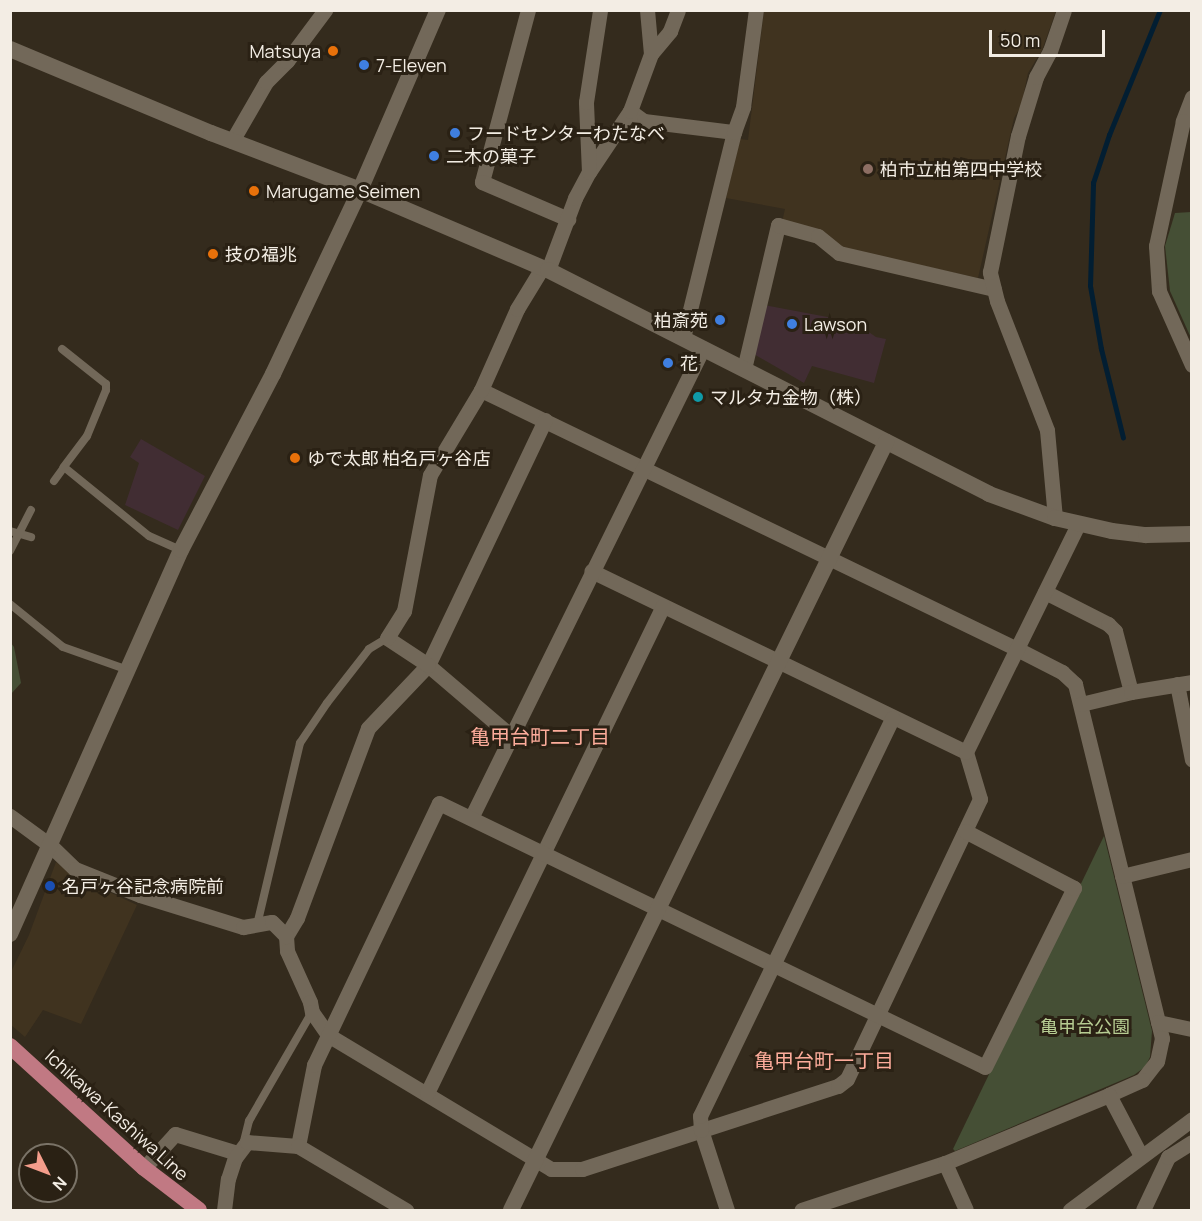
<!DOCTYPE html>
<html>
<head>
<meta charset="utf-8">
<style>
  body { margin:0 }
  #map { position:relative; width:1202px; height:1221px; overflow:hidden; background:#342b1d; font-family:Manrope,"Noto Sans JP",sans-serif }
  div>[style] { position:absolute }
  .commercial>* { inset:0; background:#412d33 }
  .built>* { inset:0; background:#40331f }
  .green>* { inset:0; background:#454f35 }
  .stream>* { height:4.5px; margin:-2.25px; padding:0 2.25px; transform-origin:2.25px; border-radius:2.25px; background:#021e32 }
  .service>* { height:8px; margin:-4px; padding:0 4px; transform-origin:4px; border-radius:4px; background:#726859 }
  .minor>* { height:15px; margin:-7.5px; padding:0 7.5px; transform-origin:7.5px; border-radius:7.5px; background:#726859 }
  .tertiary>* { height:16px; margin:-8px; padding:0 8px; transform-origin:8px; border-radius:8px; background:#726859 }
  .primary>* { height:16px; margin:-8px; padding:0 8px; transform-origin:8px; border-radius:8px; background:#c17983 }
  .dots>* { width:16px; height:16px; translate:-50% -50%; box-sizing:border-box; border:3px solid #2a2114; border-radius:50% }
  span { translate:-50% -50%; white-space:nowrap; text-align:center; line-height:1.15; -webkit-text-stroke:6px #2a2114; paint-order:stroke }
  .poi-label { font-size:18px; color:#f3ede4 }
  .right { translate:-100% -50%; text-align:right }
  .left { translate:0 -50%; text-align:left }
  .park-label { font-size:18px; color:#b7cd93 }
  .street-label { font-size:18px; color:#f3ede4 }
  .neighbourhood-label { font-size:20px; color:#fdac9b }
  .frame { position:absolute; inset:0; border:12px solid #f3ede4; pointer-events:none }
  .north { position:absolute; left:18px; top:1143px; width:60px; height:60px; box-sizing:border-box; background:#2a2114; border:2px solid #7a7367; border-radius:50%; rotate:132deg; font-size:16px; font-weight:700; line-height:24px; text-align:center; color:#f3ede4 }
  .north::after { content:''; display:block; margin:auto; width:21px; height:27px; background:#f49d8b; clip-path:polygon(50% 0,100% 100%,50% 72%,0 100%) }
  .scale { position:absolute; left:989px; top:30px; width:116px; height:27px; box-sizing:border-box; border:3px solid #f3ede4; border-top:0; padding-left:8px; font-size:18px; line-height:21px; white-space:nowrap; color:#f3ede4; -webkit-text-stroke:4px #2a2114; paint-order:stroke }
</style>
</head>
<body>
<div id="map">
  <div class="commercial">
    <i style="clip-path:polygon(764px 305px,854px 322px,876px 337px,886px 339px,874px 383px,812px 366px,804px 383px,752px 353px)"></i>
    <i style="clip-path:polygon(141px 439px,205px 476px,178px 530px,125px 505px,139px 463px,130px 457px)"></i>
  </div>
  <div class="built">
    <i style="clip-path:polygon(764px 11px,1056px 11px,1042px 50px,1028px 73px,1021px 106px,1014px 118px,978px 278px,843px 248px,782px 222px,785px 209px,726px 198px,740px 139px,748px 140px)"></i>
    <i style="clip-path:polygon(56px 862px,71px 874px,137px 905px,81px 1024px,43px 1010px,25px 1037px,11px 1025px,11px 972px,29px 935px)"></i>
  </div>
  <div class="green">
    <i style="clip-path:polygon(1191px 212px,1192px 212px,1191px 338px,1170px 291px,1165px 246px,1175px 213px)"></i>
    <i style="clip-path:polygon(11px 643px,14px 647px,21px 683px,11px 694px)"></i>
    <i style="clip-path:polygon(1104px 836px,1152px 1031px,1150px 1057px,1145px 1067px,1134px 1075px,955px 1151px,953px 1149px)"></i>
  </div>
  <div class="stream">
    <i style="left:1123px;top:438px;width:92px;rotate:-103.9deg"></i>
    <i style="left:1101px;top:349px;width:64px;rotate:-99.9deg"></i>
    <i style="left:1090px;top:286px;width:103px;rotate:-88.3deg"></i>
    <i style="left:1093px;top:183px;width:51px;rotate:-71.6deg"></i>
    <i style="left:1109px;top:135px;width:135px;rotate:-67.8deg"></i>
  </div>
  <div class="service">
    <i style="left:62px;top:349px;width:56px;rotate:38.5deg"></i>
    <i style="left:106px;top:384px;width:6px;rotate:90deg"></i>
    <i style="left:106px;top:390px;width:50px;rotate:112.4deg"></i>
    <i style="left:87px;top:436px;width:39px;rotate:127deg"></i>
    <i style="left:54px;top:481px;width:17px;rotate:-54deg"></i>
    <i style="left:64px;top:467px;width:109px;rotate:39.1deg"></i>
    <i style="left:149px;top:536px;width:35px;rotate:24deg"></i>
    <i style="left:10px;top:531px;width:22px;rotate:16deg"></i>
    <i style="left:10px;top:551px;width:46px;rotate:-62.9deg"></i>
    <i style="left:10px;top:604px;width:68px;rotate:39.1deg"></i>
    <i style="left:63px;top:647px;width:69px;rotate:19.5deg"></i>
    <i style="left:257px;top:925px;width:187px;rotate:-76.7deg"></i>
    <i style="left:300px;top:743px;width:48px;rotate:-56deg"></i>
    <i style="left:327px;top:703px;width:68px;rotate:-52.1deg"></i>
    <i style="left:369px;top:649px;width:21px;rotate:-31deg"></i>
    <i style="left:243px;top:1145px;width:25px;rotate:-76deg"></i>
    <i style="left:249px;top:1121px;width:126px;rotate:-60deg"></i>
  </div>
  <div class="minor">
    <i style="left:528px;top:10px;width:178px;rotate:105deg"></i>
    <i style="left:482px;top:182px;width:94px;rotate:23.3deg"></i>
    <i style="left:647px;top:10px;width:44px;rotate:84.8deg"></i>
    <i style="left:1192px;top:97px;width:26px;rotate:111deg"></i>
    <i style="left:1183px;top:121px;width:128px;rotate:102.2deg"></i>
    <i style="left:1156px;top:246px;width:45px;rotate:86.2deg"></i>
    <i style="left:1159px;top:291px;width:81px;rotate:66deg"></i>
    <i style="left:630px;top:111px;width:17px;rotate:36deg"></i>
    <i style="left:644px;top:121px;width:91px;rotate:7deg"></i>
    <i style="left:232px;top:141px;width:68px;rotate:-60deg"></i>
    <i style="left:266px;top:82px;width:30px;rotate:-45deg"></i>
    <i style="left:287px;top:61px;width:64px;rotate:-53.3deg"></i>
    <i style="left:589px;top:172px;width:73px;rotate:-56.1deg"></i>
    <i style="left:630px;top:111px;width:61px;rotate:-69.8deg"></i>
    <i style="left:651px;top:54px;width:30px;rotate:-50deg"></i>
    <i style="left:670px;top:31px;width:22px;rotate:-69deg"></i>
    <i style="left:548px;top:270px;width:77px;rotate:-69.4deg"></i>
    <i style="left:575px;top:198px;width:30px;rotate:-62deg"></i>
    <i style="left:589px;top:172px;width:70px;rotate:-92.5deg"></i>
    <i style="left:586px;top:102px;width:93px;rotate:-81.3deg"></i>
    <i style="left:683px;top:338px;width:212px;rotate:-76.1deg"></i>
    <i style="left:734px;top:132px;width:27px;rotate:-70deg"></i>
    <i style="left:743px;top:107px;width:98px;rotate:-82.4deg"></i>
    <i style="left:744px;top:369px;width:148px;rotate:-76.7deg"></i>
    <i style="left:778px;top:225px;width:41px;rotate:15.4deg"></i>
    <i style="left:818px;top:236px;width:27px;rotate:39deg"></i>
    <i style="left:839px;top:253px;width:159px;rotate:13.1deg"></i>
    <i style="left:481px;top:390px;width:595px;rotate:25.79deg"></i>
    <i style="left:1017px;top:649px;width:51px;rotate:27.1deg"></i>
    <i style="left:1062px;top:672px;width:18px;rotate:43deg"></i>
    <i style="left:1075px;top:684px;width:365px;rotate:76.2deg"></i>
    <i style="left:1162px;top:1038px;width:24px;rotate:102deg"></i>
    <i style="left:1157px;top:1061px;width:24px;rotate:128deg"></i>
    <i style="left:1142px;top:1080px;width:36px;rotate:156deg"></i>
    <i style="left:1109px;top:1095px;width:178px;rotate:157.5deg"></i>
    <i style="left:945px;top:1163px;width:151px;rotate:161.9deg"></i>
    <i style="left:545px;top:420px;width:272px;rotate:115.5deg"></i>
    <i style="left:428px;top:665px;width:87px;rotate:133.6deg"></i>
    <i style="left:368px;top:728px;width:203px;rotate:110.5deg"></i>
    <i style="left:297px;top:918px;width:21px;rotate:121deg"></i>
    <i style="left:286px;top:936px;width:15px;rotate:86deg"></i>
    <i style="left:287px;top:951px;width:56px;rotate:65.7deg"></i>
    <i style="left:310px;top:1002px;width:10px;rotate:79deg"></i>
    <i style="left:312px;top:1012px;width:28px;rotate:55deg"></i>
    <i style="left:328px;top:1035px;width:260px;rotate:31deg"></i>
    <i style="left:551px;top:1169px;width:31px"></i>
    <i style="left:582px;top:1169px;width:269px;rotate:-18deg"></i>
    <i style="left:838px;top:1086px;width:11px;rotate:-38deg"></i>
    <i style="left:847px;top:1079px;width:310px;rotate:-64.6deg"></i>
    <i style="left:980px;top:799px;width:49px;rotate:-106.6deg"></i>
    <i style="left:966px;top:752px;width:416px;rotate:-154.2deg"></i>
    <i style="left:1055px;top:518px;width:88px;rotate:-95.2deg"></i>
    <i style="left:1047px;top:430px;width:138px;rotate:-111.2deg"></i>
    <i style="left:997px;top:301px;width:30px;rotate:-104deg"></i>
    <i style="left:990px;top:272px;width:139px;rotate:-78.4deg"></i>
    <i style="left:1018px;top:136px;width:62px;rotate:-73deg"></i>
    <i style="left:1036px;top:77px;width:30px;rotate:-62deg"></i>
    <i style="left:1050px;top:51px;width:43px;rotate:-71.1deg"></i>
    <i style="left:1045px;top:592px;width:71px;rotate:26.9deg"></i>
    <i style="left:1108px;top:624px;width:10px;rotate:45deg"></i>
    <i style="left:1115px;top:631px;width:63px;rotate:75.3deg"></i>
    <i style="left:1177px;top:684px;width:77px;rotate:78.8deg"></i>
    <i style="left:1081px;top:704px;width:51px;rotate:-13.5deg"></i>
    <i style="left:1131px;top:692px;width:62px;rotate:-9.3deg"></i>
    <i style="left:511px;top:736px;width:109px;rotate:-139.5deg"></i>
    <i style="left:428px;top:665px;width:49px;rotate:-146.6deg"></i>
    <i style="left:387px;top:638px;width:32px;rotate:-58deg"></i>
    <i style="left:404px;top:611px;width:138px;rotate:-79.2deg"></i>
    <i style="left:430px;top:475px;width:99px;rotate:-59deg"></i>
    <i style="left:481px;top:390px;width:89px;rotate:-66deg"></i>
    <i style="left:517px;top:309px;width:48px;rotate:-58.6deg"></i>
    <i style="left:966px;top:752px;width:254px;rotate:-63.8deg"></i>
    <i style="left:10px;top:816px;width:51px;rotate:36.2deg"></i>
    <i style="left:51px;top:846px;width:33px;rotate:44deg"></i>
    <i style="left:75px;top:869px;width:70px;rotate:21.8deg"></i>
    <i style="left:140px;top:895px;width:108px;rotate:17.3deg"></i>
    <i style="left:243px;top:927px;width:29px;rotate:-10deg"></i>
    <i style="left:272px;top:922px;width:20px;rotate:45deg"></i>
    <i style="left:471px;top:818px;width:524px;rotate:-63.73deg"></i>
    <i style="left:1122px;top:876px;width:72px;rotate:-13.7deg"></i>
    <i style="left:1158px;top:1022px;width:35px;rotate:12deg"></i>
    <i style="left:427px;top:1093px;width:541px;rotate:-64.15deg"></i>
    <i style="left:1109px;top:1095px;width:69px;rotate:62.3deg"></i>
    <i style="left:298px;top:1146px;width:83px;rotate:-78.8deg"></i>
    <i style="left:314px;top:1065px;width:290px;rotate:-64.5deg"></i>
    <i style="left:439px;top:803px;width:606px;rotate:25.8deg"></i>
    <i style="left:985px;top:1067px;width:200px;rotate:-63.6deg"></i>
    <i style="left:1074px;top:888px;width:123px;rotate:-152.4deg"></i>
    <i style="left:945px;top:1163px;width:51px;rotate:65.9deg"></i>
    <i style="left:144px;top:1168px;width:46px;rotate:-47.6deg"></i>
    <i style="left:175px;top:1134px;width:65px;rotate:17deg"></i>
    <i style="left:224px;top:1210px;width:31px;rotate:-83deg"></i>
    <i style="left:228px;top:1179px;width:22px;rotate:-72deg"></i>
    <i style="left:235px;top:1158px;width:20px;rotate:-53deg"></i>
    <i style="left:247px;top:1142px;width:51px;rotate:4.5deg"></i>
    <i style="left:298px;top:1146px;width:126px;rotate:30.7deg"></i>
    <i style="left:727px;top:1210px;width:84px;rotate:-108deg"></i>
    <i style="left:701px;top:1130px;width:14px;rotate:-94deg"></i>
    <i style="left:700px;top:1116px;width:442px;rotate:-64.2deg"></i>
    <i style="left:1070px;top:1210px;width:152px;rotate:-36.7deg"></i>
    <i style="left:1143px;top:1210px;width:59px;rotate:-64.7deg"></i>
    <i style="left:1168px;top:1157px;width:28px;rotate:-32deg"></i>
  </div>
  <div class="tertiary">
    <i style="left:10px;top:49px;width:218px;rotate:22.7deg"></i>
    <i style="left:211px;top:133px;width:160px;rotate:20.9deg"></i>
    <i style="left:360px;top:190px;width:204px;rotate:23.1deg"></i>
    <i style="left:548px;top:270px;width:495px;rotate:26.9deg"></i>
    <i style="left:989px;top:494px;width:70px;rotate:20deg"></i>
    <i style="left:1055px;top:518px;width:58px;rotate:12.8deg"></i>
    <i style="left:1112px;top:531px;width:34px;rotate:7deg"></i>
    <i style="left:1146px;top:535px;width:46px;rotate:-1.2deg"></i>
    <i style="left:10px;top:934px;width:420px;rotate:-66deg"></i>
    <i style="left:181px;top:550px;width:199px;rotate:-62.4deg"></i>
    <i style="left:273px;top:374px;width:204px;rotate:-64.7deg"></i>
    <i style="left:360px;top:190px;width:196px;rotate:-66.6deg"></i>
    <i style="left:511px;top:1210px;width:855px;rotate:-63.97deg"></i>
  </div>
  <div class="primary">
    <i style="left:10px;top:1046px;width:181px;rotate:42.3deg"></i>
    <i style="left:144px;top:1168px;width:69px;rotate:37.4deg"></i>
  </div>
  <div class="dots">
    <i style="left:333px;top:51px;background:#e8710a"></i>
    <i style="left:364px;top:65px;background:#3f7fe0"></i>
    <i style="left:455px;top:133px;background:#3f7fe0"></i>
    <i style="left:434px;top:156px;background:#3f7fe0"></i>
    <i style="left:868px;top:169px;background:#8d6e63"></i>
    <i style="left:254px;top:191px;background:#e8710a"></i>
    <i style="left:213px;top:254px;background:#e8710a"></i>
    <i style="left:720px;top:320px;background:#3f7fe0"></i>
    <i style="left:792px;top:324px;background:#3f7fe0"></i>
    <i style="left:668px;top:363px;background:#3f7fe0"></i>
    <i style="left:698px;top:397px;background:#0f9aa8"></i>
    <i style="left:295px;top:458px;background:#e8710a"></i>
    <i style="left:50px;top:886px;background:#1a4fb4"></i>
  </div>
  <div class="poi-label">
    <span class="right" style="left:321px;top:51px">Matsuya</span>
    <span class="left" style="left:376px;top:65px">7-Eleven</span>
    <span class="left" style="left:467px;top:133px">フードセンターわたなべ</span>
    <span class="left" style="left:446px;top:156px">二木の菓子</span>
    <span class="left" style="left:880px;top:169px">柏市立柏第四中学校</span>
    <span class="left" style="left:266px;top:191px">Marugame Seimen</span>
    <span class="left" style="left:225px;top:254px">技の福兆</span>
    <span class="right" style="left:708px;top:320px">柏斎苑</span>
    <span class="left" style="left:804px;top:324px">Lawson</span>
    <span class="left" style="left:680px;top:363px">花</span>
    <span class="left" style="left:710px;top:397px">マルタカ金物（株）</span>
    <span class="left" style="left:307px;top:458px">ゆで太郎 柏名戸ヶ谷店</span>
    <span class="left" style="left:62px;top:886px">名戸ヶ谷記念病院前</span>
  </div>
  <div class="park-label">
    <span style="left:1085px;top:1026px">亀甲台公園</span>
  </div>
  <div class="street-label">
    <span style="left:117px;top:1115px;rotate:42deg">Ichikawa-Kashiwa Line</span>
  </div>
  <div class="neighbourhood-label">
    <span style="left:540px;top:736px">亀甲台町二丁目</span>
    <span style="left:824px;top:1060px">亀甲台町一丁目</span>
  </div>
  <div class="frame"></div>
  <div class="north">N</div>
  <div class="scale">50 m</div>
</div>
</body>
</html>
